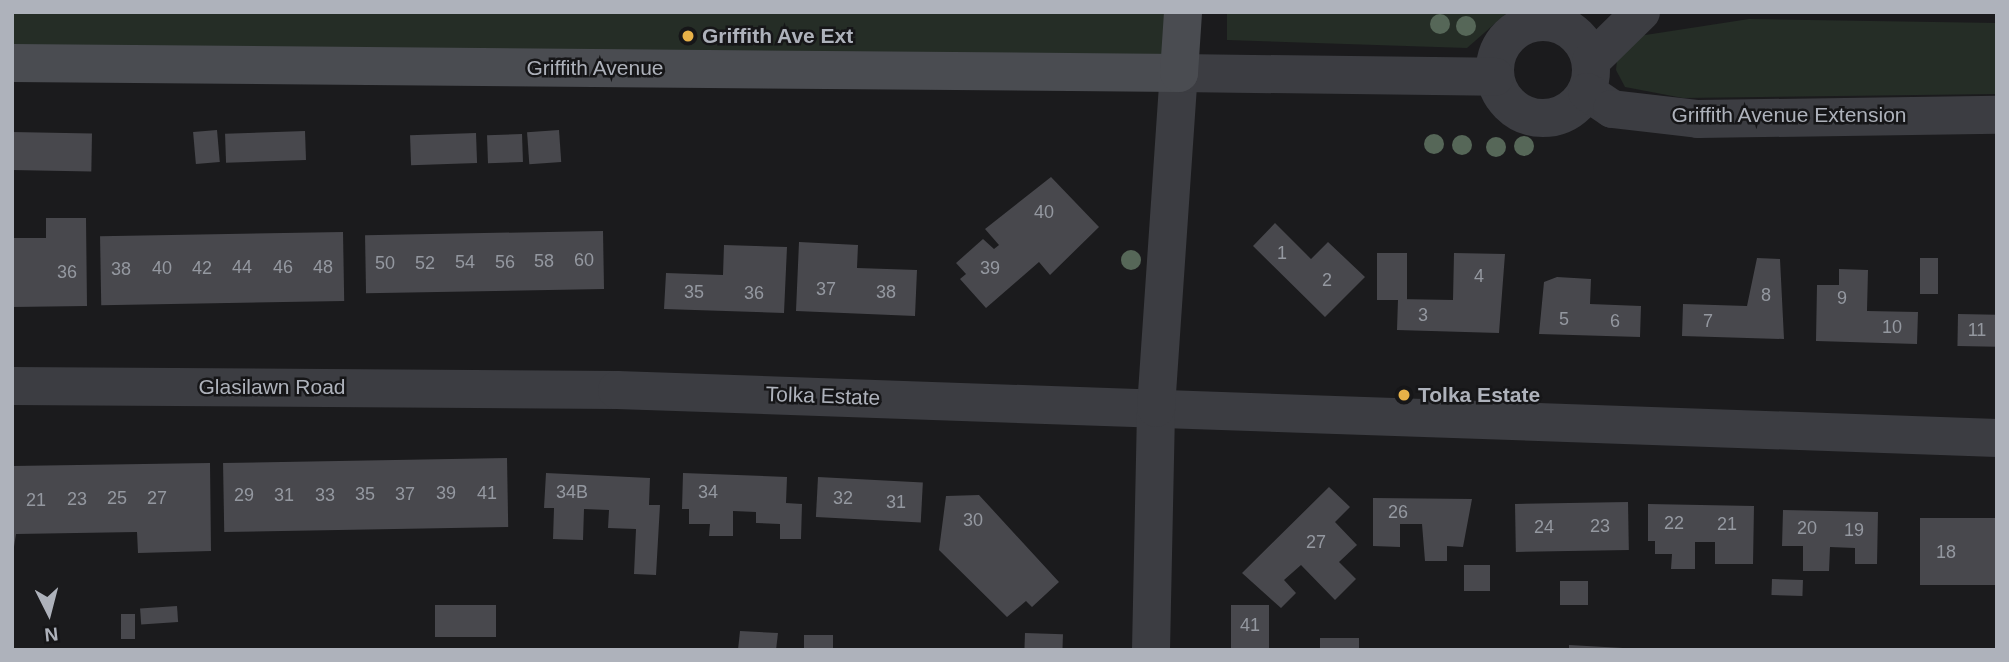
<!DOCTYPE html>
<html>
<head>
<meta charset="utf-8">
<style>
  body { margin:0 }
  #map { position:relative; width:2009px; height:662px; overflow:hidden; background:#1b1b1d; font-family:Helvetica,sans-serif }
  div>[style] { position:absolute }
  .green>* { inset:0; background:#252d26 }
  .building>* { inset:0; background:#48484d; transform-origin:0 0 }
  .path>* { height:4.5px; margin-top:-2.25px; transform-origin:0; background:repeating-linear-gradient(90deg,#424448 0 3.5px,transparent 0 8.5px) }
  .minor>* { height:38px; margin:-19px; padding:0 19px; transform-origin:19px; border-radius:19px; background:#3c3d42 }
  .minor>.ring { margin:-19px; padding:0; box-sizing:content-box; background:none; border:38px solid #3c3d42; border-radius:50% }
  .secondary>* { height:38px; margin:-19px; padding:0 19px; transform-origin:19px; border-radius:19px; background:#4a4c51 }
  .trees>* { width:20px; height:20px; margin:-10px; border-radius:50%; background:#566758 }
  .dots>* { width:19px; height:19px; translate:-50% -50%; box-sizing:border-box; border:4px solid #161618; border-radius:50% }
  span { translate:-50% -50%; white-space:nowrap; text-align:center; line-height:1.15; -webkit-text-stroke:5px #161618; paint-order:stroke }
  .number-label { font-size:18px; color:#9498a0 }
  .number-label span { -webkit-text-stroke-width:0 }
  .poi-label { font-size:21px; color:#aeb2bb; font-weight:700 }
  .left { translate:0 -50%; text-align:left }
  .street-label { font-size:21px; color:#aeb2bb }
  .frame { position:absolute; inset:0; border:14px solid #aeb2bb; pointer-events:none }
  .north { position:absolute; left:14px; top:578px; width:70px; height:70px; -webkit-text-stroke:5px #161618; paint-order:stroke; rotate:174deg; font-size:19px; font-weight:700; line-height:28px; text-align:center; color:#aeb2bb }
  .north::after { content:''; display:block; margin:auto; width:24px; height:32px; background:#aeb2bb; clip-path:polygon(50% 0,100% 100%,50% 72%,0 100%) }
</style>
</head>
<body>
<div id="map">
  <div class="green">
    <i style="clip-path:polygon(12px 12px,975px 14px,1173px 12px,1168px 74px,12px 57px)"></i>
    <i style="clip-path:polygon(1227px 12px,1508px 12px,1467px 48px,1227px 40px)"></i>
    <i style="clip-path:polygon(1749px 19px,1997px 23px,1997px 94px,1683px 98px,1625px 87px,1616px 70px,1618px 51px,1639px 36px)"></i>
  </div>
  <div class="building">
    <i style="left:217px;top:130px;width:32px;height:24px;rotate:85deg"></i>
    <i style="left:559px;top:130px;width:32px;height:32px;rotate:86deg"></i>
    <i style="left:305px;top:131px;width:29px;height:80px;rotate:88deg"></i>
    <i style="left:12px;top:132px;width:80px;height:38px;rotate:1deg"></i>
    <i style="left:476px;top:133px;width:30px;height:66px;rotate:88deg"></i>
    <i style="left:522px;top:134px;width:28px;height:35px;rotate:88deg"></i>
    <i style="clip-path:polygon(1051px 177px,1099px 227px,1050px 275px,1039px 262px,986px 308px,960px 279px,966px 274px,956px 263px,983px 239px,994px 249px,999px 245px,985px 229px)"></i>
    <i style="clip-path:polygon(46px 218px,86px 218px,87px 306px,12px 307px,12px 238px,46px 238px)"></i>
    <i style="clip-path:polygon(1275px 223px,1311px 259px,1328px 242px,1365px 277px,1325px 317px,1253px 246px)"></i>
    <i style="left:603px;top:231px;width:58px;height:238px;rotate:89deg"></i>
    <i style="left:343px;top:232px;width:69px;height:243px;rotate:89deg"></i>
    <i style="clip-path:polygon(799px 242px,858px 245px,857px 268px,917px 270px,915px 316px,796px 311px)"></i>
    <i style="clip-path:polygon(724px 245px,787px 247px,784px 313px,664px 309px,666px 273px,723px 275px)"></i>
    <i style="left:1377px;top:253px;width:30px;height:47px"></i>
    <i style="clip-path:polygon(1454px 253px,1505px 254px,1499px 333px,1397px 330px,1398px 299px,1453px 300px)"></i>
    <i style="clip-path:polygon(1757px 258px,1780px 259px,1784px 339px,1682px 336px,1683px 304px,1747px 306px)"></i>
    <i style="left:1920px;top:258px;width:18px;height:36px"></i>
    <i style="clip-path:polygon(1839px 269px,1868px 270px,1867px 311px,1918px 312px,1917px 344px,1816px 341px,1817px 285px,1839px 285px)"></i>
    <i style="clip-path:polygon(1557px 277px,1591px 279px,1590px 304px,1641px 306px,1640px 337px,1539px 334px,1544px 282px)"></i>
    <i style="left:1958px;top:314px;width:39px;height:32px;rotate:1deg"></i>
    <i style="left:507px;top:458px;width:69px;height:284px;rotate:89deg"></i>
    <i style="clip-path:polygon(210px 463px,211px 551px,138px 553px,137px 532px,16px 534px,12px 560px,12px 466px)"></i>
    <i style="clip-path:polygon(546px 473px,650px 478px,649px 505px,660px 505px,656px 575px,634px 574px,636px 529px,608px 528px,609px 510px,584px 509px,583px 540px,553px 539px,554px 508px,544px 508px)"></i>
    <i style="clip-path:polygon(683px 473px,787px 477px,786px 503px,802px 504px,801px 539px,780px 539px,780px 524px,756px 523px,756px 512px,733px 511px,733px 536px,709px 536px,710px 524px,689px 524px,689px 509px,682px 509px)"></i>
    <i style="left:818px;top:477px;width:105px;height:40px;rotate:3deg"></i>
    <i style="clip-path:polygon(1329px 487px,1350px 507px,1335px 522px,1357px 545px,1339px 562px,1356px 579px,1335px 600px,1301px 565px,1284px 580px,1296px 593px,1281px 608px,1242px 573px)"></i>
    <i style="clip-path:polygon(979px 495px,1059px 582px,1032px 607px,1026px 601px,1007px 617px,939px 550px,946px 496px)"></i>
    <i style="clip-path:polygon(1373px 498px,1472px 499px,1463px 547px,1447px 546px,1447px 561px,1425px 561px,1422px 524px,1400px 524px,1400px 547px,1373px 546px)"></i>
    <i style="left:1628px;top:502px;width:48px;height:113px;rotate:89deg"></i>
    <i style="clip-path:polygon(1648px 504px,1754px 506px,1753px 564px,1715px 564px,1715px 542px,1695px 542px,1695px 569px,1671px 569px,1672px 554px,1655px 554px,1655px 541px,1648px 541px)"></i>
    <i style="clip-path:polygon(1783px 510px,1878px 512px,1877px 564px,1855px 564px,1855px 548px,1830px 547px,1829px 571px,1803px 571px,1803px 546px,1782px 546px)"></i>
    <i style="left:1997px;top:518px;width:67px;height:77px;rotate:90deg"></i>
    <i style="left:1490px;top:565px;width:26px;height:26px;rotate:90deg"></i>
    <i style="left:1772px;top:579px;width:31px;height:16px;rotate:2deg"></i>
    <i style="left:1560px;top:581px;width:28px;height:24px"></i>
    <i style="left:435px;top:605px;width:61px;height:32px"></i>
    <i style="left:1231px;top:605px;width:38px;height:45px"></i>
    <i style="left:177px;top:606px;width:16px;height:37px;rotate:86deg"></i>
    <i style="left:121px;top:614px;width:14px;height:25px"></i>
    <i style="clip-path:polygon(740px 631px,778px 633px,776px 650px,738px 650px)"></i>
    <i style="left:1025px;top:633px;width:38px;height:17px;rotate:2deg"></i>
    <i style="left:804px;top:635px;width:29px;height:15px"></i>
    <i style="left:1320px;top:638px;width:39px;height:12px"></i>
    <i style="clip-path:polygon(1569px 645px,1623px 648px,1623px 650px,1569px 650px)"></i>
  </div>
  <div class="path">
    <i style="left:901px;top:12px;width:91px"></i>
  </div>
  <div class="minor">
    <i class="ring" style="left:1495px;top:22px;width:58px;height:58px"></i>
    <i style="left:1591px;top:61px;width:70px;rotate:-44.4deg"></i>
    <i style="left:1587px;top:92px;width:30px;rotate:34deg"></i>
    <i style="left:1612px;top:109px;width:87px;rotate:6.6deg"></i>
    <i style="left:1698px;top:119px;width:299px;rotate:-0.8deg"></i>
    <i style="left:12px;top:386px;width:605px;rotate:0.38deg"></i>
    <i style="left:617px;top:390px;width:1381px;rotate:1.99deg"></i>
    <i style="left:1151px;top:650px;width:242px;rotate:-88.8deg"></i>
    <i style="left:1156px;top:408px;width:336px;rotate:-86.1deg"></i>
    <i style="left:1179px;top:73px;width:316px;rotate:0.7deg"></i>
  </div>
  <div class="secondary">
    <i style="left:12px;top:63px;width:1167px;rotate:0.49deg"></i>
    <i style="left:1179px;top:73px;width:61px;rotate:-86.2deg"></i>
  </div>
  <div class="trees">
    <i style="left:1440px;top:24px"></i>
    <i style="left:1466px;top:26px"></i>
    <i style="left:1434px;top:144px"></i>
    <i style="left:1462px;top:145px"></i>
    <i style="left:1524px;top:146px"></i>
    <i style="left:1496px;top:147px"></i>
    <i style="left:1131px;top:260px"></i>
  </div>
  <div class="dots">
    <i style="left:688px;top:36px;background:#e7b148"></i>
    <i style="left:1404px;top:395px;background:#e7b148"></i>
  </div>
  <div class="number-label">
    <span style="left:1044px;top:212px">40</span>
    <span style="left:1282px;top:253px">1</span>
    <span style="left:584px;top:260px">60</span>
    <span style="left:544px;top:261px">58</span>
    <span style="left:465px;top:262px">54</span>
    <span style="left:505px;top:262px">56</span>
    <span style="left:385px;top:263px">50</span>
    <span style="left:425px;top:263px">52</span>
    <span style="left:242px;top:267px">44</span>
    <span style="left:283px;top:267px">46</span>
    <span style="left:323px;top:267px">48</span>
    <span style="left:162px;top:268px">40</span>
    <span style="left:202px;top:268px">42</span>
    <span style="left:990px;top:268px">39</span>
    <span style="left:121px;top:269px">38</span>
    <span style="left:67px;top:272px">36</span>
    <span style="left:1479px;top:276px">4</span>
    <span style="left:1327px;top:280px">2</span>
    <span style="left:826px;top:289px">37</span>
    <span style="left:694px;top:292px">35</span>
    <span style="left:886px;top:292px">38</span>
    <span style="left:754px;top:293px">36</span>
    <span style="left:1766px;top:295px">8</span>
    <span style="left:1842px;top:298px">9</span>
    <span style="left:1423px;top:315px">3</span>
    <span style="left:1564px;top:319px">5</span>
    <span style="left:1615px;top:321px">6</span>
    <span style="left:1708px;top:321px">7</span>
    <span style="left:1892px;top:327px">10</span>
    <span style="left:1977px;top:330px">11</span>
    <span style="left:572px;top:492px">34B</span>
    <span style="left:708px;top:492px">34</span>
    <span style="left:446px;top:493px">39</span>
    <span style="left:487px;top:493px">41</span>
    <span style="left:365px;top:494px">35</span>
    <span style="left:405px;top:494px">37</span>
    <span style="left:244px;top:495px">29</span>
    <span style="left:284px;top:495px">31</span>
    <span style="left:325px;top:495px">33</span>
    <span style="left:117px;top:498px">25</span>
    <span style="left:157px;top:498px">27</span>
    <span style="left:843px;top:498px">32</span>
    <span style="left:77px;top:499px">23</span>
    <span style="left:36px;top:500px">21</span>
    <span style="left:896px;top:502px">31</span>
    <span style="left:1398px;top:512px">26</span>
    <span style="left:973px;top:520px">30</span>
    <span style="left:1674px;top:523px">22</span>
    <span style="left:1727px;top:524px">21</span>
    <span style="left:1600px;top:526px">23</span>
    <span style="left:1544px;top:527px">24</span>
    <span style="left:1807px;top:528px">20</span>
    <span style="left:1854px;top:530px">19</span>
    <span style="left:1316px;top:542px">27</span>
    <span style="left:1946px;top:552px">18</span>
    <span style="left:1250px;top:625px">41</span>
  </div>
  <div class="poi-label">
    <span class="left" style="left:702px;top:36px">Griffith Ave Ext</span>
    <span class="left" style="left:1418px;top:395px">Tolka Estate</span>
  </div>
  <div class="street-label">
    <span style="left:595px;top:68px">Griffith Avenue</span>
    <span style="left:1789px;top:115px">Griffith Avenue Extension</span>
    <span style="left:272px;top:387px">Glasilawn Road</span>
    <span style="left:823px;top:396px;rotate:2deg">Tolka Estate</span>
  </div>
  <div class="frame"></div>
  <div class="north">N</div>
</div>
</body>
</html>
